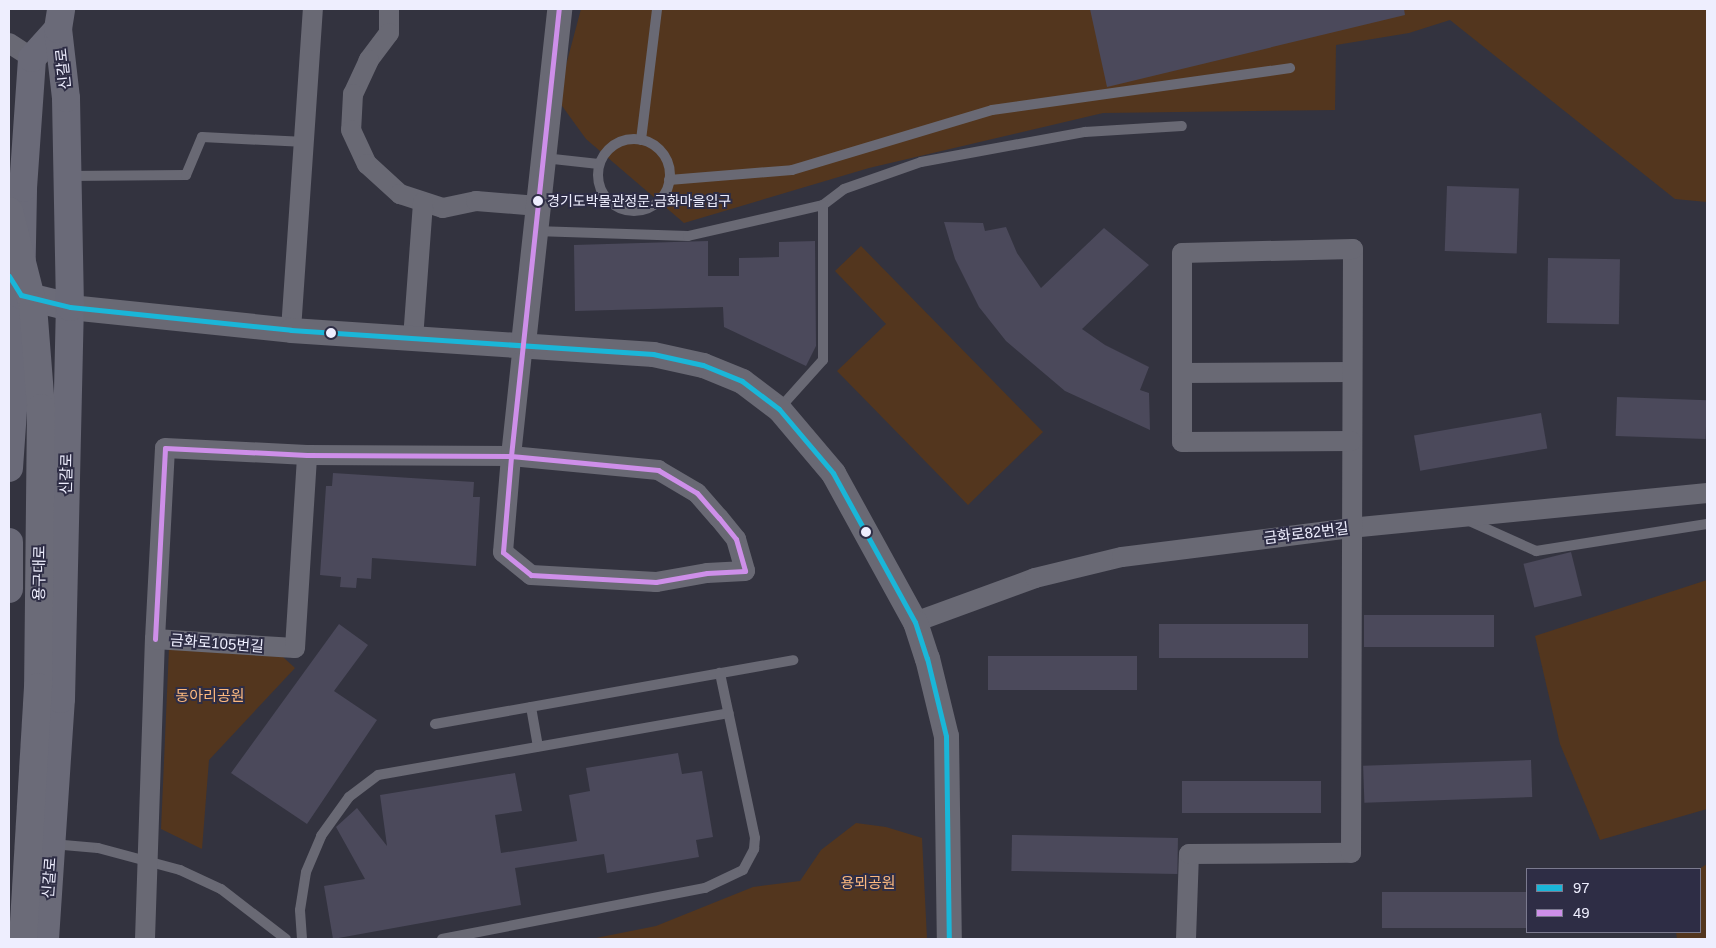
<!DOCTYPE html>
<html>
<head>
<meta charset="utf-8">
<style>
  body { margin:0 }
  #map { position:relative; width:1716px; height:948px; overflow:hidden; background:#33333f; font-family:Helvetica,"Noto Sans KR",sans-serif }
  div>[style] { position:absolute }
  .green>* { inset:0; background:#53361e }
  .building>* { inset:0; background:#4b495b; transform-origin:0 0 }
  .service>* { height:10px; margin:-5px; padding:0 5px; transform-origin:5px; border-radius:5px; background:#696974 }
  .service>.ring { margin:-5px; padding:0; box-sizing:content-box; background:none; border:10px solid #696974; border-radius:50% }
  .minor>* { height:20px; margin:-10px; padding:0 10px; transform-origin:10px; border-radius:10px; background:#696974 }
  .tertiary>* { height:25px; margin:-12.5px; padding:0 12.5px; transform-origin:12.5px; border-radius:12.5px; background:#696974 }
  .secondary>* { height:28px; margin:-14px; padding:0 14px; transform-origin:14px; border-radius:14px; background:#6b6b78 }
  .primary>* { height:28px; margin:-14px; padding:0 14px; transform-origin:14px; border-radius:14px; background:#6a6a78 }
  .secondary-bridge>* { height:28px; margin:-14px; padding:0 14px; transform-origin:14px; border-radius:14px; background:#6b6b78 }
  .bus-1>* { height:5px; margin:-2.5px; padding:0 2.5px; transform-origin:2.5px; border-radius:2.5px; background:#1ab6d8 }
  .bus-2>* { height:5px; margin:-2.5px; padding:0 2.5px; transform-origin:2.5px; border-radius:2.5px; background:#ce8fe9 }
  .dots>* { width:14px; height:14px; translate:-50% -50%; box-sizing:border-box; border:2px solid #2e2d45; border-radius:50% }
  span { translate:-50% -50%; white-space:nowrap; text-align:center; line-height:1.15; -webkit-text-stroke:4px #2e2d45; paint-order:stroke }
  .bus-label { font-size:14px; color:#eeeefe }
  .left { translate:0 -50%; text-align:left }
  .street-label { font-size:15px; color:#eeeefe }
  .park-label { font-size:15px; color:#fbb87f }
  .frame { position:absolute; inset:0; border:10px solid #eeeefe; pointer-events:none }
  .legend { position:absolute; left:1526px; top:868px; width:175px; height:65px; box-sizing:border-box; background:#2e2d45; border:1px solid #7b7a8f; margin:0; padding:6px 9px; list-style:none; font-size:15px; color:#eeeefe }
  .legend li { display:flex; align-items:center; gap:10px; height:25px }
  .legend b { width:25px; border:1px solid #7b7a8f }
</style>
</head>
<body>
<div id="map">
  <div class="green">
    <i style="clip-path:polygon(581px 9px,1707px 9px,1707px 202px,1675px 199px,1450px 20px,1409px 33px,1336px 45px,1335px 110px,1103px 113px,869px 168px,684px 223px,586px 139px,557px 99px)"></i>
    <i style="clip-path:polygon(861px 246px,1043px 432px,968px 505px,837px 371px,886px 324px,835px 271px)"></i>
    <i style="clip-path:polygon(1707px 580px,1707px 809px,1600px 840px,1560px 744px,1535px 636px)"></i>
    <i style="clip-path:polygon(169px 648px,283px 657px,295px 668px,209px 760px,202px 849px,161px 829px)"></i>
    <i style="clip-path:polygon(856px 823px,886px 827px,922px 838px,927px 939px,591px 939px,656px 926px,753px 887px,800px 881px,821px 850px)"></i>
    <i style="clip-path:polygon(1707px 864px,1707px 939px,1677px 939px,1676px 932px,1700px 932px,1699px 869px)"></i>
  </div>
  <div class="building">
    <i style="clip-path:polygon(1090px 9px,1404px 9px,1405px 15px,1107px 87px)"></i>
    <i style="left:1447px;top:186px;width:72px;height:65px;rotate:2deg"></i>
    <i style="clip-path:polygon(944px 222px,983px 223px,985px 231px,1006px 227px,1017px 253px,1041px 288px,1104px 228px,1149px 265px,1082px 329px,1105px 345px,1149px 367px,1140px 390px,1149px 393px,1150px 430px,1065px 391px,1006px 341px,979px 307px,955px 259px)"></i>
    <i style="clip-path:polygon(708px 241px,708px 276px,739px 276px,739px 258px,779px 257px,779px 242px,815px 241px,816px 346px,806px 366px,724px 327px,723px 307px,575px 311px,574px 245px)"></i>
    <i style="left:1548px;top:258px;width:72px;height:65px;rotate:1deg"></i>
    <i style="left:1617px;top:397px;width:90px;height:39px;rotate:2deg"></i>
    <i style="left:1541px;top:413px;width:36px;height:129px;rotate:80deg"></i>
    <i style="clip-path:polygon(333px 473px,474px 482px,473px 497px,480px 497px,476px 566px,372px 558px,371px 579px,357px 578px,356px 588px,340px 587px,341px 577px,320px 575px,326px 486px,332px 486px)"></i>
    <i style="left:1571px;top:552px;width:45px;height:49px;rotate:76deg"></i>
    <i style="left:1494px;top:615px;width:32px;height:130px;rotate:90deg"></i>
    <i style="clip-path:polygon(339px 624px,368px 645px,334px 691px,377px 720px,307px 824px,231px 773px)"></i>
    <i style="left:1159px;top:624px;width:149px;height:34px"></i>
    <i style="left:1137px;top:656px;width:34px;height:149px;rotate:90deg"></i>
    <i style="clip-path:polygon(678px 753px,682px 774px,702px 771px,713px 837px,696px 840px,699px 857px,607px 873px,604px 854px,515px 868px,521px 905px,333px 939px,324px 886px,365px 879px,336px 827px,357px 808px,387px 846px,380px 795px,515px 773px,522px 811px,495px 815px,501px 853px,577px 841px,569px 795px,590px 791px,586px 768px)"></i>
    <i style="left:1531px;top:760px;width:37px;height:168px;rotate:88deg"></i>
    <i style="left:1321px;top:781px;width:32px;height:139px;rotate:90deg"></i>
    <i style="left:1012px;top:835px;width:166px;height:36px;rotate:1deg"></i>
    <i style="left:1527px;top:892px;width:36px;height:145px;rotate:90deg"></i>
  </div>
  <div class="service">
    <i class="ring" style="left:598px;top:139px;width:62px;height:62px"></i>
    <i style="left:641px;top:140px;width:132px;rotate:-83deg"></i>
    <i style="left:544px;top:158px;width:55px;rotate:6.2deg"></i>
    <i style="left:68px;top:176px;width:118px;rotate:-0.5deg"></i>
    <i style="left:186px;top:175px;width:41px;rotate:-67.2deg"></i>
    <i style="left:202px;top:137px;width:104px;rotate:2.8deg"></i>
    <i style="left:669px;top:180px;width:123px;rotate:-4.6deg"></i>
    <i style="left:792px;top:170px;width:209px;rotate:-16.7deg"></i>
    <i style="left:992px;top:110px;width:301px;rotate:-8deg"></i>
    <i style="left:535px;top:231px;width:153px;rotate:1.9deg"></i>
    <i style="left:688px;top:236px;width:139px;rotate:-12.9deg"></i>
    <i style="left:823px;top:205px;width:26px;rotate:-37deg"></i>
    <i style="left:844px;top:189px;width:82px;rotate:-19.3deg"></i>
    <i style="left:921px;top:162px;width:167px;rotate:-10.4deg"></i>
    <i style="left:1085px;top:132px;width:97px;rotate:-3.5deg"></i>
    <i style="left:779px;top:409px;width:66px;rotate:-48.1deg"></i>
    <i style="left:823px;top:360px;width:155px;rotate:-90deg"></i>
    <i style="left:1467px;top:520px;width:76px;rotate:24.2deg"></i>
    <i style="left:1536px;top:551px;width:173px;rotate:-9deg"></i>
    <i style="left:531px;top:707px;width:40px;rotate:80deg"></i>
    <i style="left:435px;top:724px;width:364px;rotate:-10.1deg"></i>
    <i style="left:52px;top:844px;width:46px;rotate:5deg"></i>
    <i style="left:98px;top:848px;width:85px;rotate:15deg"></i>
    <i style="left:180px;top:870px;width:45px;rotate:24.9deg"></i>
    <i style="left:221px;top:889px;width:82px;rotate:37.6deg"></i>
    <i style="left:302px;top:939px;width:29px;rotate:-94deg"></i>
    <i style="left:300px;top:910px;width:38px;rotate:-81deg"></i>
    <i style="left:306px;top:872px;width:39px;rotate:-67deg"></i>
    <i style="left:321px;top:836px;width:48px;rotate:-54.3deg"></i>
    <i style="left:349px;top:797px;width:36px;rotate:-37deg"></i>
    <i style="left:378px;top:775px;width:356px;rotate:-10deg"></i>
    <i style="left:442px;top:939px;width:268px;rotate:-11deg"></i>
    <i style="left:705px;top:888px;width:42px;rotate:-25.3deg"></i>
    <i style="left:743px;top:870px;width:24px;rotate:-62deg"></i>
    <i style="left:754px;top:849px;width:11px;rotate:-85deg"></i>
    <i style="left:755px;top:838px;width:169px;rotate:-102deg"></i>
  </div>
  <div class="minor">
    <i style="left:389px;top:9px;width:24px;rotate:90deg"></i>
    <i style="left:389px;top:33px;width:34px;rotate:127deg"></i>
    <i style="left:369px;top:60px;width:38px;rotate:115deg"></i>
    <i style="left:353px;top:94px;width:36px;rotate:93deg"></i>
    <i style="left:351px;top:130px;width:38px;rotate:65deg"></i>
    <i style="left:367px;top:164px;width:45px;rotate:42.3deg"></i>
    <i style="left:400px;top:194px;width:45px;rotate:18deg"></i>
    <i style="left:443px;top:208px;width:34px;rotate:-12deg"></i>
    <i style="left:476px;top:201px;width:62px;rotate:4.6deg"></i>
    <i style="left:9px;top:43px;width:27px;rotate:33deg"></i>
    <i style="left:291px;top:330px;width:322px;rotate:-86.1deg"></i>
    <i style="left:413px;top:339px;width:137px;rotate:-85.8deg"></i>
    <i style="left:1182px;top:373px;width:170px;rotate:-0.3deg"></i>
    <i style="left:915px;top:622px;width:128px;rotate:-20.1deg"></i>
    <i style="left:1035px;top:578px;width:89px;rotate:-13.6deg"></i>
    <i style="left:1122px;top:557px;width:230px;rotate:-7.2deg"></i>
    <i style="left:1350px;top:528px;width:359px;rotate:-5.6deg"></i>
    <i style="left:155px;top:639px;width:191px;rotate:-87deg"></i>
    <i style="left:165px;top:448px;width:142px;rotate:2.8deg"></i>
    <i style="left:307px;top:455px;width:204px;rotate:0.3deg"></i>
    <i style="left:511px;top:456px;width:148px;rotate:5.4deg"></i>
    <i style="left:658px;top:470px;width:45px;rotate:30.5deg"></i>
    <i style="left:697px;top:493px;width:33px;rotate:49deg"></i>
    <i style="left:719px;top:518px;width:27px;rotate:51deg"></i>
    <i style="left:736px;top:539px;width:33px;rotate:74deg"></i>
    <i style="left:745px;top:571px;width:38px;rotate:177deg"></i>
    <i style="left:707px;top:573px;width:52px;rotate:170deg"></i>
    <i style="left:656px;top:582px;width:125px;rotate:-176.8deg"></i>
    <i style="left:531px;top:575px;width:36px;rotate:-141deg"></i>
    <i style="left:503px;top:552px;width:96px;rotate:-85.2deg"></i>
    <i style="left:511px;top:456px;width:114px;rotate:-83.9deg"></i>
    <i style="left:145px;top:939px;width:300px;rotate:-88.1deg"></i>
    <i style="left:155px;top:639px;width:140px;rotate:3.7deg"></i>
    <i style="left:295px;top:648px;width:193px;rotate:-86.4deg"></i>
    <i style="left:1186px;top:939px;width:85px;rotate:-88deg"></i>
    <i style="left:1189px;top:854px;width:162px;rotate:-0.4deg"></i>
    <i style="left:1351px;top:853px;width:604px;rotate:-89.81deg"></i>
    <i style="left:1353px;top:249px;width:171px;rotate:178.7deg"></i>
    <i style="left:1182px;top:253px;width:189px;rotate:90deg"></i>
    <i style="left:1182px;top:442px;width:169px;rotate:-0.3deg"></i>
  </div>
  <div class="tertiary">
    <i style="left:70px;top:307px;width:222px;rotate:5.9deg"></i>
    <i style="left:291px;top:330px;width:363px;rotate:3.8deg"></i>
    <i style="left:653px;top:354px;width:51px;rotate:12.4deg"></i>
    <i style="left:703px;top:365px;width:42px;rotate:22.3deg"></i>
    <i style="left:742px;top:381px;width:46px;rotate:37.1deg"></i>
    <i style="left:779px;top:409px;width:84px;rotate:49.8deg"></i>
    <i style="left:833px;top:473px;width:170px;rotate:61.2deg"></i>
    <i style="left:915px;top:622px;width:38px;rotate:72deg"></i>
    <i style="left:927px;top:658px;width:80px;rotate:76.3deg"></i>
    <i style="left:946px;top:736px;width:203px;rotate:89.2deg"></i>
    <i style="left:523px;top:343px;width:336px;rotate:-83.8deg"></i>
  </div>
  <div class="secondary">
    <i style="left:15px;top:286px;width:11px;rotate:56deg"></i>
    <i style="left:21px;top:295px;width:50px;rotate:13.8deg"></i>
  </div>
  <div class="primary">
    <i style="left:9px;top:468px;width:173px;rotate:-86deg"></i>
    <i style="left:21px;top:295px;width:107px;rotate:-88.9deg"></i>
    <i style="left:23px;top:188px;width:130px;rotate:-86deg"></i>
    <i style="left:32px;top:58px;width:39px;rotate:-48deg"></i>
    <i style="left:9px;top:542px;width:47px;rotate:90deg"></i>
    <i style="left:45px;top:939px;width:241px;rotate:-86.2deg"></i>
    <i style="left:61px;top:699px;width:392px;rotate:-88.7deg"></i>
    <i style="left:70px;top:307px;width:209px;rotate:-91.1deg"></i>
    <i style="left:66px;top:98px;width:69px;rotate:-96.6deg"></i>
    <i style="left:58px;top:29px;width:20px;rotate:-81deg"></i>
  </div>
  <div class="secondary-bridge">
    <i style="left:9px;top:211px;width:98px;rotate:75.8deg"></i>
    <i style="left:33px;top:306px;width:102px;rotate:85.5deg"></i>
    <i style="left:41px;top:408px;width:279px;rotate:90.6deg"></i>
    <i style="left:38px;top:687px;width:252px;rotate:93.4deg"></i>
  </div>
  <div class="bus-1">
    <i style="left:9px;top:276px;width:22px;rotate:58deg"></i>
    <i style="left:21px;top:295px;width:50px;rotate:13.8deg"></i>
    <i style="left:70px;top:307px;width:222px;rotate:5.9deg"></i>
    <i style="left:291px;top:330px;width:363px;rotate:3.8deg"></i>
    <i style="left:653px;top:354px;width:51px;rotate:12.4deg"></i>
    <i style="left:703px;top:365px;width:42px;rotate:22.3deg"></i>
    <i style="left:742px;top:381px;width:46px;rotate:37.1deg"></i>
    <i style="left:779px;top:409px;width:84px;rotate:49.8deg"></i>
    <i style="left:833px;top:473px;width:170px;rotate:61.2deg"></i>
    <i style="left:915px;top:622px;width:38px;rotate:72deg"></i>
    <i style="left:927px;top:658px;width:80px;rotate:76.3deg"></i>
    <i style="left:946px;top:736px;width:203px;rotate:89.2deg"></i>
  </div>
  <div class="bus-2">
    <i style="left:155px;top:639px;width:191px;rotate:-87deg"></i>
    <i style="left:165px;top:448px;width:142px;rotate:2.8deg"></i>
    <i style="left:307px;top:455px;width:204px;rotate:0.3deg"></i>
    <i style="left:511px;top:456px;width:148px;rotate:5.4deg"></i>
    <i style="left:658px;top:470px;width:45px;rotate:30.5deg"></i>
    <i style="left:697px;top:493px;width:33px;rotate:49deg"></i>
    <i style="left:719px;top:518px;width:27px;rotate:51deg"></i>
    <i style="left:736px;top:539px;width:33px;rotate:74deg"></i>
    <i style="left:745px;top:571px;width:38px;rotate:177deg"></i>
    <i style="left:707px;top:573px;width:52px;rotate:170deg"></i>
    <i style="left:656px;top:582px;width:125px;rotate:-176.8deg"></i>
    <i style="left:531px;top:575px;width:36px;rotate:-141deg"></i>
    <i style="left:503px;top:552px;width:96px;rotate:-85.2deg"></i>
    <i style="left:511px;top:456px;width:450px;rotate:-83.9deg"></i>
  </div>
  <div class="dots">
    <i style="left:538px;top:201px;background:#eeeefe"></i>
    <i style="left:331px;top:333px;background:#eeeefe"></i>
    <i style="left:866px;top:532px;background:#eeeefe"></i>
  </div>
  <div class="bus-label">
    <span class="left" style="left:547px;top:201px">경기도박물관정문.금화마을입구</span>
  </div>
  <div class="street-label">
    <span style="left:63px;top:69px;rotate:-96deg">신갈로</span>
    <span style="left:66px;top:474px;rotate:-89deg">신갈로</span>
    <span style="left:1306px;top:533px;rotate:-7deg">금화로82번길</span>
    <span style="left:39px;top:573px;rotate:-89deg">용구대로</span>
    <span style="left:217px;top:643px;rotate:4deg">금화로105번길</span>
    <span style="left:49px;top:878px;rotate:-86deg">신갈로</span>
  </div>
  <div class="park-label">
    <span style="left:210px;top:696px">동아리공원</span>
    <span style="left:868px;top:883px">용뫼공원</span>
  </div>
  <div class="frame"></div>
  <ul class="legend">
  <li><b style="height:6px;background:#1ab6d8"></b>97</li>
  <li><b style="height:6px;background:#ce8fe9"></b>49</li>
  </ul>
</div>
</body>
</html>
